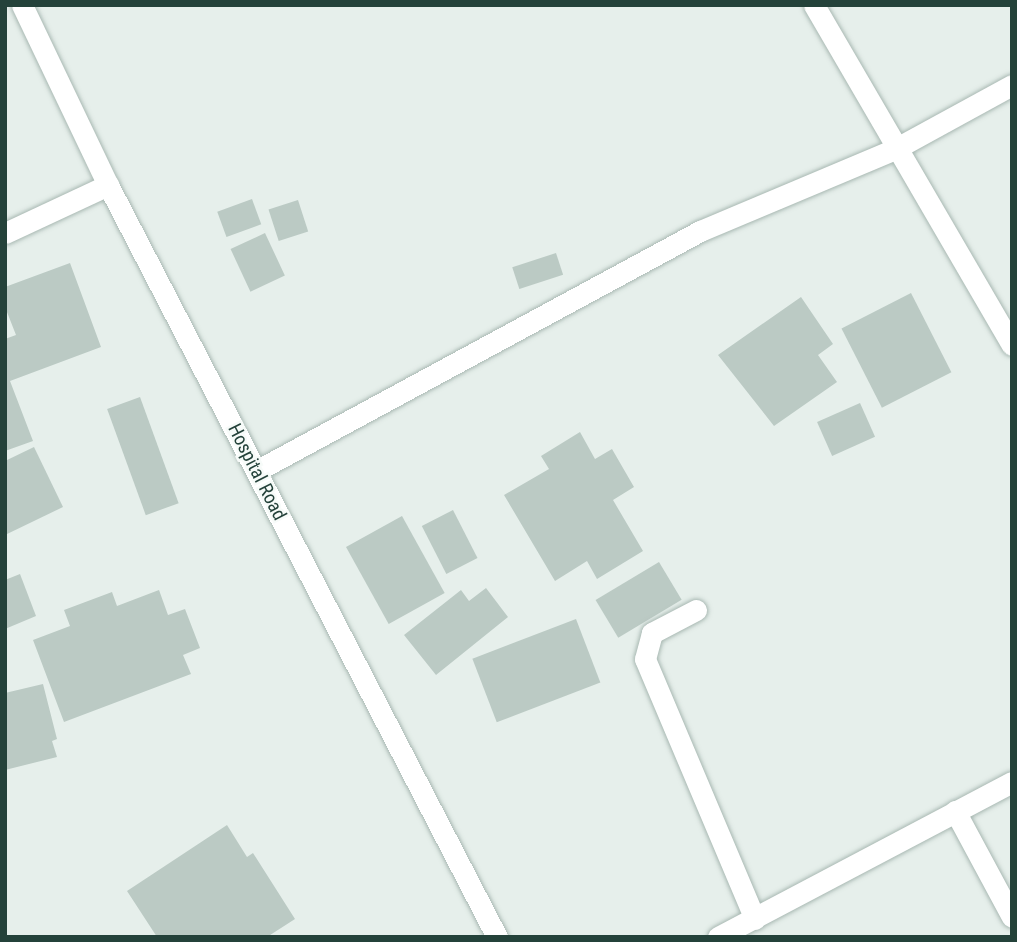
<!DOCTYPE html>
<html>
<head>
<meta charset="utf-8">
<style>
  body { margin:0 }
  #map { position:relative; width:1017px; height:942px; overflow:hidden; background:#e6efeb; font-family:"Roboto Condensed",sans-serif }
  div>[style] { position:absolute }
  .building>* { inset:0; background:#bbcac4; transform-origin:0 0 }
  .roads { filter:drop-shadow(0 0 2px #a8b8b2) drop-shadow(0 0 2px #a8b8b2) }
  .minor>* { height:21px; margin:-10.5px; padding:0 10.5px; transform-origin:10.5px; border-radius:10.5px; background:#fff }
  span { translate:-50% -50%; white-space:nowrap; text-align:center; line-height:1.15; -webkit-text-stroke:5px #f7fbf9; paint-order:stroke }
  .street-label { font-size:19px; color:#24423a }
  .frame { position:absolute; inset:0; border:7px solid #24423a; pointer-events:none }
</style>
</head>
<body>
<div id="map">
  <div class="building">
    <i style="left:252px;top:199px;width:27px;height:37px;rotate:70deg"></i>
    <i style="left:298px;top:200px;width:33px;height:31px;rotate:72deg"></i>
    <i style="left:265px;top:233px;width:47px;height:38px;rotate:65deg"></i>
    <i style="left:556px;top:253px;width:23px;height:46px;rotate:72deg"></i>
    <i style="clip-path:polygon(70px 263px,101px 347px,10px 381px,33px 441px,5px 451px,5px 339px,16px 335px,5px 307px,5px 287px)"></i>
    <i style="left:911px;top:293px;width:89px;height:78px;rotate:63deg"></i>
    <i style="clip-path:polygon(801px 297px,833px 344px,818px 355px,837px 382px,774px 426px,718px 355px)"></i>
    <i style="left:140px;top:397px;width:113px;height:35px;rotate:70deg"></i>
    <i style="left:860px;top:403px;width:37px;height:47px;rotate:66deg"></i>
    <i style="clip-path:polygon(580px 432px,595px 459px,612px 449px,634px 487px,613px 500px,643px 551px,597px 579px,587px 561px,555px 581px,504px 495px,549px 469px,541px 456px)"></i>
    <i style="clip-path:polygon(34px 447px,63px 507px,5px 535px,5px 461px)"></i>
    <i style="left:453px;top:510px;width:54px;height:35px;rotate:63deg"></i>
    <i style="left:402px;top:516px;width:88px;height:64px;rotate:61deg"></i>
    <i style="left:659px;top:562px;width:44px;height:74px;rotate:59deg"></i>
    <i style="clip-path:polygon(20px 574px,36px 616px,5px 629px,5px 580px)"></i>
    <i style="clip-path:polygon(486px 588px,508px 617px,436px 675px,404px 635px,461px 590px,469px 601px)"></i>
    <i style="clip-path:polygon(159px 590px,168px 615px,185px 609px,200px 648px,183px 655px,191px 674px,64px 722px,33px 640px,70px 626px,64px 610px,112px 592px,117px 606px)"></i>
    <i style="left:576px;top:619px;width:68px;height:111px;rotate:69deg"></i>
    <i style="clip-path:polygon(43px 684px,57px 739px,52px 741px,57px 757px,5px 770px,5px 693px)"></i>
    <i style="clip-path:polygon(227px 825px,247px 857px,253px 853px,295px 919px,267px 937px,157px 937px,127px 891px)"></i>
  </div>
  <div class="roads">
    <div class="minor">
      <i style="left:22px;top:5px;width:199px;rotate:64.5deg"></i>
      <i style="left:108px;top:185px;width:847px;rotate:62.65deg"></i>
      <i style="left:814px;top:5px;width:393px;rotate:59.8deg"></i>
      <i style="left:5px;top:233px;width:114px;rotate:-25deg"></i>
      <i style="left:256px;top:471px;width:505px;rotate:-28.39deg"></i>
      <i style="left:700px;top:231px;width:212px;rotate:-22.8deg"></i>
      <i style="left:895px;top:149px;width:133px;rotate:-28.7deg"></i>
      <i style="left:696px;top:610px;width:50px;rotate:152.4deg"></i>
      <i style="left:652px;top:633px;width:27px;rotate:105deg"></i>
      <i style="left:645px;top:659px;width:282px;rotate:67.1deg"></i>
      <i style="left:955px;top:811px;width:120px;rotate:61.7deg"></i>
      <i style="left:718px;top:937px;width:332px;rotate:-27.8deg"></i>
    </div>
  </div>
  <div class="street-label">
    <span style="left:257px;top:472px;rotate:63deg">Hospital Road</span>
  </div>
  <div class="frame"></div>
</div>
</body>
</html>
